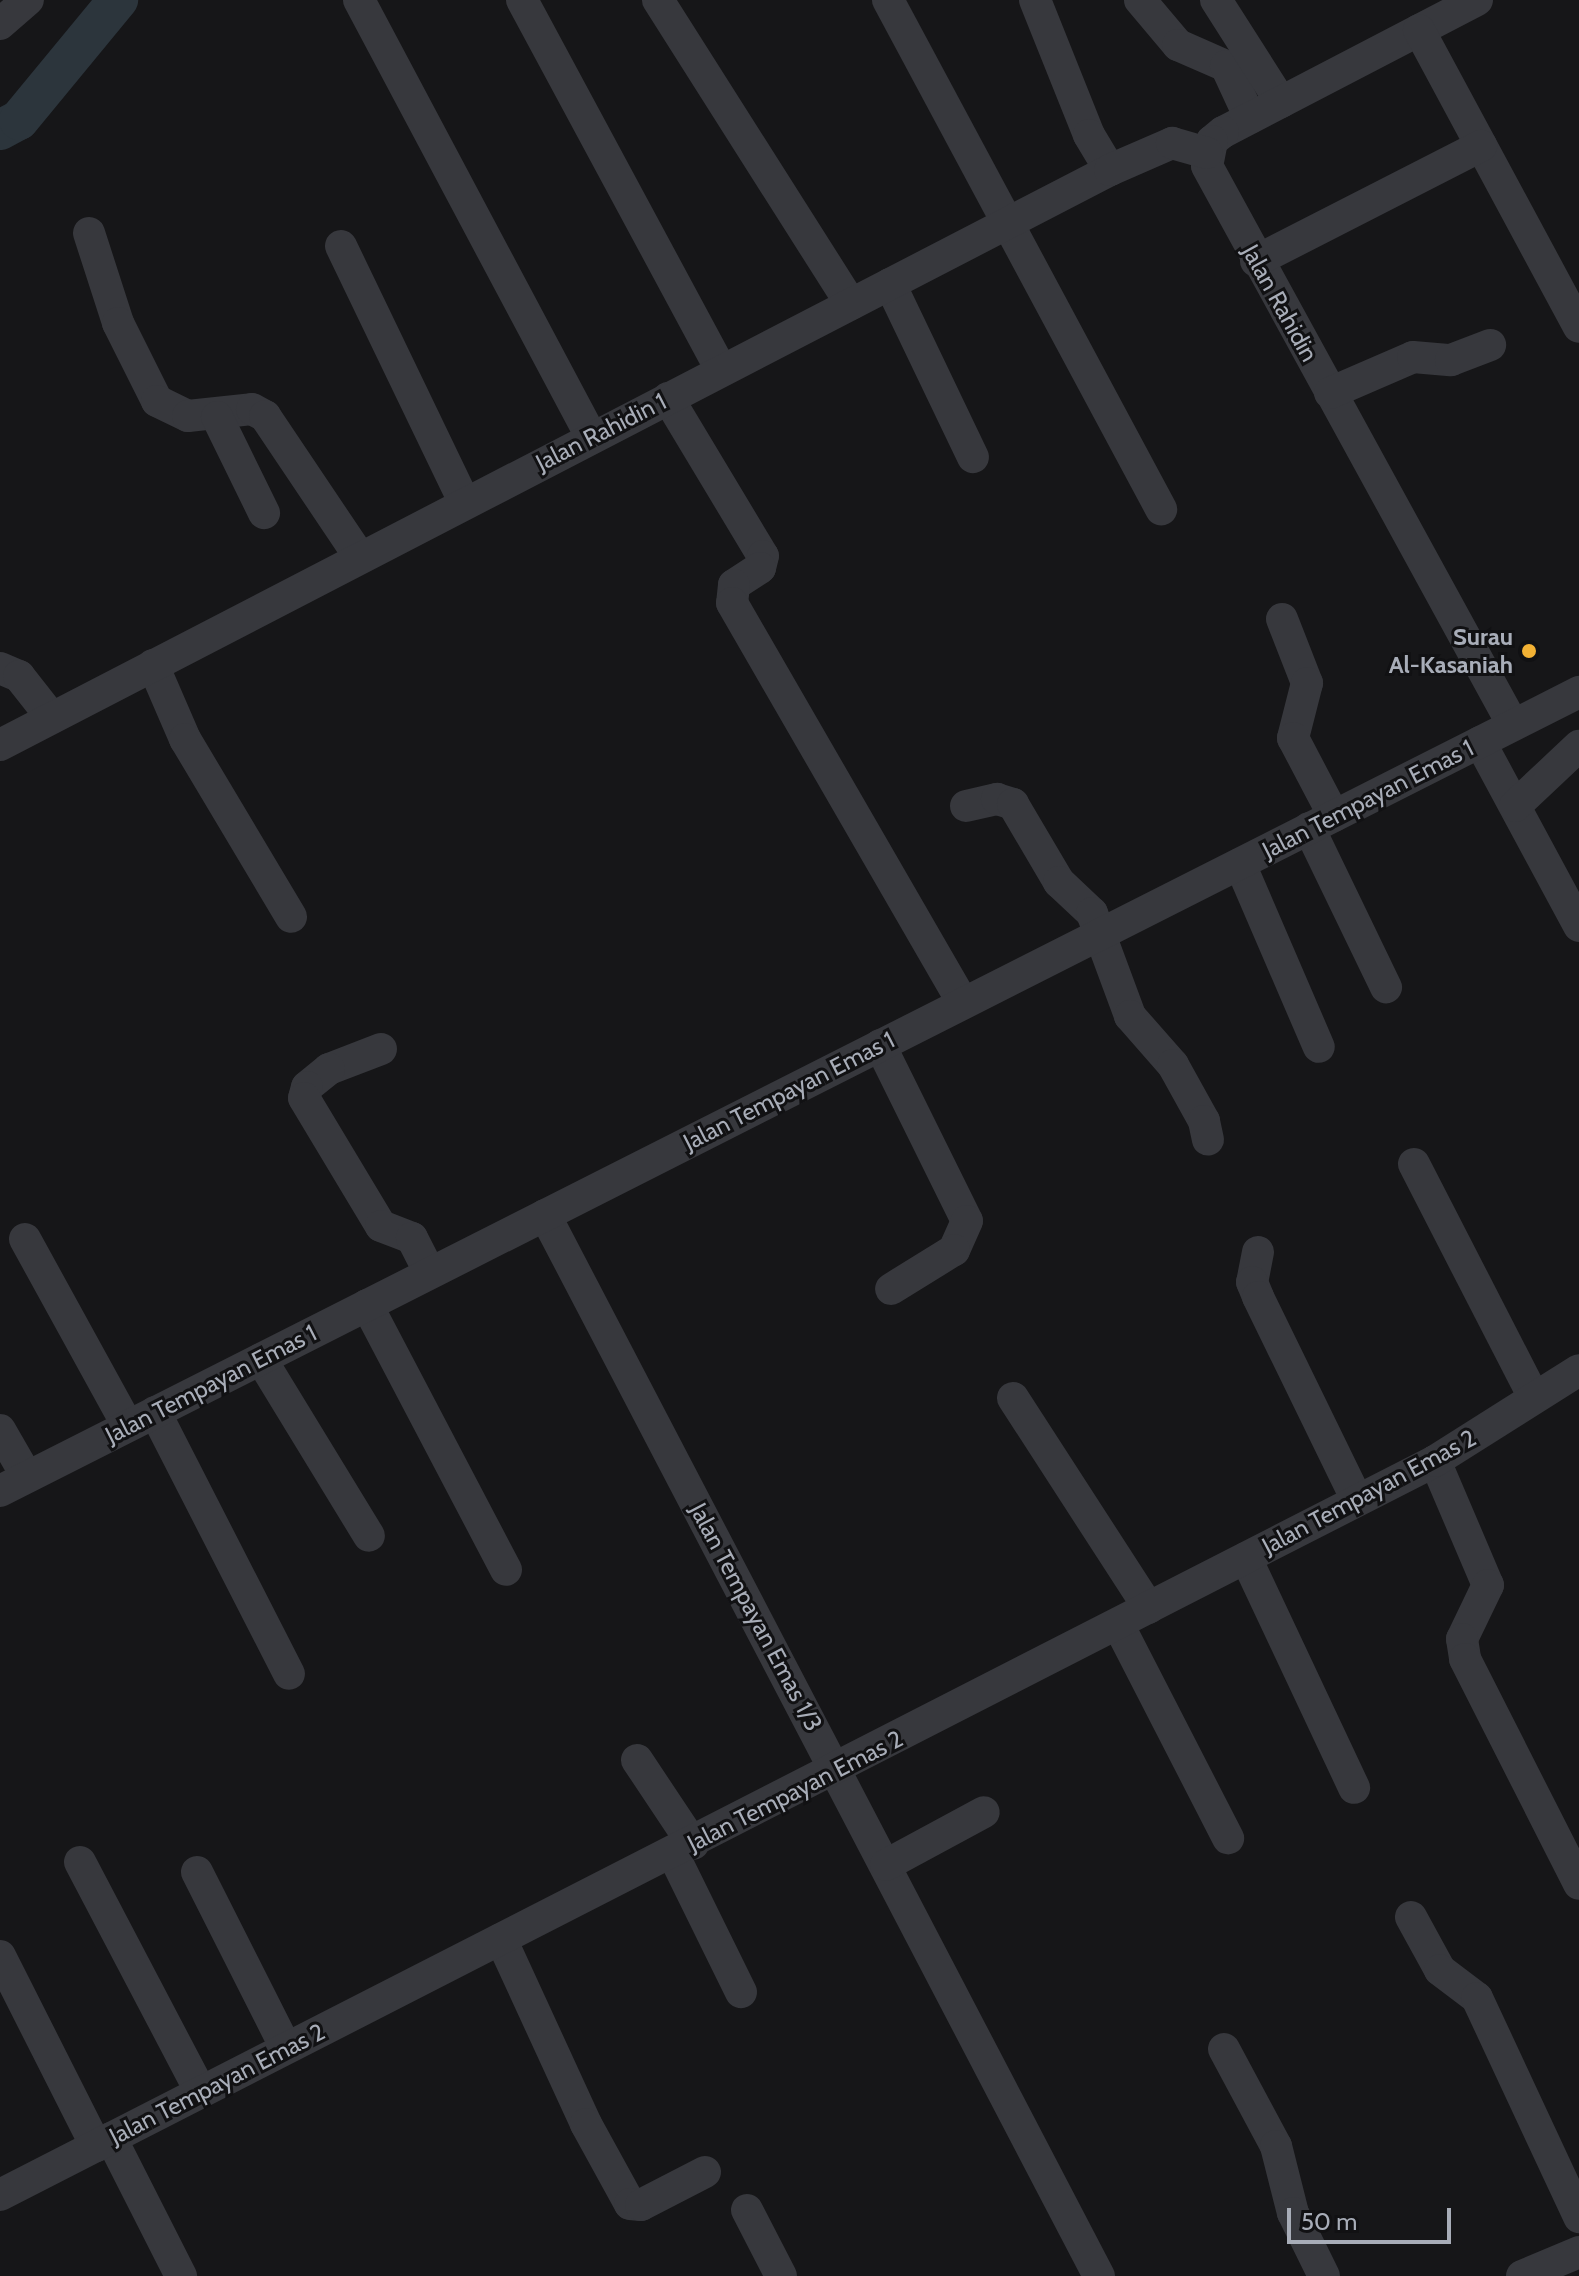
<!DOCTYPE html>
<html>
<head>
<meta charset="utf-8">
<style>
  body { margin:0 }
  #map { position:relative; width:1579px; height:2276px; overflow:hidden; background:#161618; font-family:Cabin,sans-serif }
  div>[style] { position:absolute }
  .river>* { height:40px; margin:-20px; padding:0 20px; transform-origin:20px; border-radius:20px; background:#2c353c }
  .minor>* { height:32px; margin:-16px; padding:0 16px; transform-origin:16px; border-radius:16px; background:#37383d }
  .dots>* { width:22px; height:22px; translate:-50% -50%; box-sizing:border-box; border:4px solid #111113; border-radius:50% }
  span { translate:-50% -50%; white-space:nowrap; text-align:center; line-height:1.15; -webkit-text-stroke:6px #111113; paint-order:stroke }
  .street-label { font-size:24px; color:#a8adb8 }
  .poi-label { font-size:24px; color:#a8adb8; font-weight:700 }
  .right { translate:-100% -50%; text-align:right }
  .scale { position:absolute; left:1287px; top:2208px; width:164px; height:36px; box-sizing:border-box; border:4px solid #a8adb8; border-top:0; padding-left:10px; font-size:24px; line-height:28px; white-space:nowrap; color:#a8adb8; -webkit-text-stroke:6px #111113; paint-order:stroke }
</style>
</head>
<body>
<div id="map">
  <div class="river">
    <i style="left:0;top:130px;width:21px;rotate:-28deg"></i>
    <i style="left:19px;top:120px;width:156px;rotate:-50.5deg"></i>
  </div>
  <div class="minor">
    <i style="left:359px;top:0;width:495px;rotate:62deg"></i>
    <i style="left:522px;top:0;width:420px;rotate:61.7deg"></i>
    <i style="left:658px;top:0;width:360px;rotate:57.6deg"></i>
    <i style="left:888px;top:0;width:578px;rotate:61.79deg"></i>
    <i style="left:1035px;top:0;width:145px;rotate:68.2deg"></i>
    <i style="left:1089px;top:135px;width:41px;rotate:59deg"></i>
    <i style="left:1140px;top:0;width:59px;rotate:49.8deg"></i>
    <i style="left:1178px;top:45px;width:52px;rotate:23.6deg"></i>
    <i style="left:1226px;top:66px;width:57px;rotate:65.2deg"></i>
    <i style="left:1216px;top:0;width:121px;rotate:57.5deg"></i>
    <i style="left:1477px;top:0;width:286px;rotate:152.5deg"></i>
    <i style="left:1223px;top:132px;width:14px;rotate:141deg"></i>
    <i style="left:1212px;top:141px;width:25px;rotate:101deg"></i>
    <i style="left:1207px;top:166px;width:637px;rotate:61.3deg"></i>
    <i style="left:0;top:24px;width:37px;rotate:-41deg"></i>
    <i style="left:1419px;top:30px;width:337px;rotate:61.7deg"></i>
    <i style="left:89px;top:233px;width:95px;rotate:72.1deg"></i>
    <i style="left:118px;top:323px;width:87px;rotate:63.4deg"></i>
    <i style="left:157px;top:401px;width:34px;rotate:26deg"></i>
    <i style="left:188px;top:416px;width:64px;rotate:-6.2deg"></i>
    <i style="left:252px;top:409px;width:15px;rotate:28deg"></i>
    <i style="left:265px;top:416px;width:169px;rotate:56.1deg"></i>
    <i style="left:341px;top:246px;width:284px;rotate:64.3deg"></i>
    <i style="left:1256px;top:261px;width:253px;rotate:-27.1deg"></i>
    <i style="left:890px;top:284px;width:192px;rotate:64.4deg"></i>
    <i style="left:1330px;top:393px;width:90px;rotate:-23.4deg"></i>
    <i style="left:1413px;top:357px;width:38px;rotate:5deg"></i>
    <i style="left:1451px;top:360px;width:42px;rotate:-21deg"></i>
    <i style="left:668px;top:398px;width:184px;rotate:59deg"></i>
    <i style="left:763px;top:556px;width:12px;rotate:104deg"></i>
    <i style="left:760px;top:568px;width:31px;rotate:147deg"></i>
    <i style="left:734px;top:585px;width:18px;rotate:96deg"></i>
    <i style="left:732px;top:603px;width:462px;rotate:60deg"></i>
    <i style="left:217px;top:417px;width:107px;rotate:63.9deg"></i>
    <i style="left:1282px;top:619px;width:69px;rotate:68.7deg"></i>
    <i style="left:1307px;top:683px;width:57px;rotate:104.3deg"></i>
    <i style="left:1293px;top:738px;width:88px;rotate:62.3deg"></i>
    <i style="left:153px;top:665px;width:81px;rotate:66.6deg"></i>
    <i style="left:185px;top:739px;width:207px;rotate:59.2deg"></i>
    <i style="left:0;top:668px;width:21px;rotate:23deg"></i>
    <i style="left:19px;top:676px;width:53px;rotate:51.8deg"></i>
    <i style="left:1480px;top:742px;width:209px;rotate:61.7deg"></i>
    <i style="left:0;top:745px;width:1250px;rotate:-27.38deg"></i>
    <i style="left:1110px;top:170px;width:68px;rotate:-23.5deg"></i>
    <i style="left:1172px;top:143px;width:36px;rotate:16deg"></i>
    <i style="left:966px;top:806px;width:32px;rotate:-13deg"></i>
    <i style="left:997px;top:799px;width:17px;rotate:17deg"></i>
    <i style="left:1013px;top:804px;width:91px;rotate:59.5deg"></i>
    <i style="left:1059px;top:882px;width:45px;rotate:43.2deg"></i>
    <i style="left:1092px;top:913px;width:110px;rotate:69.7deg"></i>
    <i style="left:1130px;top:1016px;width:65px;rotate:48.7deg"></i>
    <i style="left:1173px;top:1065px;width:64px;rotate:61deg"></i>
    <i style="left:1204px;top:1121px;width:19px;rotate:78deg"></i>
    <i style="left:1515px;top:806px;width:88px;rotate:-43.2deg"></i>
    <i style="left:1309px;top:828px;width:177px;rotate:64.2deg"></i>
    <i style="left:1240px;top:864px;width:199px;rotate:66.7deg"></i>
    <i style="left:880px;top:1045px;width:196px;rotate:63.7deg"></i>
    <i style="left:967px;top:1221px;width:32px;rotate:114deg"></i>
    <i style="left:954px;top:1250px;width:74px;rotate:148.2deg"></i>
    <i style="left:381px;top:1049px;width:56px;rotate:159deg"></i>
    <i style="left:329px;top:1069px;width:28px;rotate:141deg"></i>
    <i style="left:307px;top:1087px;width:11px;rotate:105deg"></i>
    <i style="left:304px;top:1098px;width:149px;rotate:59deg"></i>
    <i style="left:381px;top:1226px;width:33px;rotate:21deg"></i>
    <i style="left:412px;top:1238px;width:39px;rotate:63deg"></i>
    <i style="left:1414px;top:1164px;width:262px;rotate:62.8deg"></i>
    <i style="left:545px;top:1215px;width:1197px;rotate:62.43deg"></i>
    <i style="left:25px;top:1239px;width:213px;rotate:61.2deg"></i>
    <i style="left:1258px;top:1252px;width:31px;rotate:101deg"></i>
    <i style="left:1252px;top:1282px;width:16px;rotate:68deg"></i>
    <i style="left:1258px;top:1297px;width:226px;rotate:64deg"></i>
    <i style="left:367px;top:1305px;width:299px;rotate:62.3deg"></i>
    <i style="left:261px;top:1359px;width:207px;rotate:58.6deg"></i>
    <i style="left:1013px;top:1398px;width:250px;rotate:57.1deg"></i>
    <i style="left:155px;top:1412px;width:294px;rotate:62.9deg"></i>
    <i style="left:0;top:1430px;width:54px;rotate:60.1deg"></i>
    <i style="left:1435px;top:1461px;width:135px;rotate:66.9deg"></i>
    <i style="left:1488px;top:1585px;width:60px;rotate:115.7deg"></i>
    <i style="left:1462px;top:1639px;width:20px;rotate:81deg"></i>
    <i style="left:1465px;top:1659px;width:252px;rotate:63.1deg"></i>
    <i style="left:0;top:1491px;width:1770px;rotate:-26.84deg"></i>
    <i style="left:1246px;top:1558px;width:254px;rotate:64.8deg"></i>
    <i style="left:1118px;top:1624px;width:241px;rotate:62.8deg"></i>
    <i style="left:637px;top:1760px;width:101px;rotate:56.3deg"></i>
    <i style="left:673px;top:1854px;width:154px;rotate:63.8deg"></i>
    <i style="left:80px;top:1862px;width:260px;rotate:62.3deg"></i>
    <i style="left:886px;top:1865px;width:111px;rotate:-28.4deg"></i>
    <i style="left:197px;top:1872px;width:197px;rotate:63.2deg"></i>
    <i style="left:1411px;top:1917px;width:60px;rotate:61.3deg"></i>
    <i style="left:1440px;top:1970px;width:46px;rotate:37.1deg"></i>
    <i style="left:1477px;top:1998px;width:242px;rotate:65deg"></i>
    <i style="left:501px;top:1939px;width:204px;rotate:65.3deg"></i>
    <i style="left:586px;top:2124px;width:91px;rotate:61.2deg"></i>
    <i style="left:630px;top:2204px;width:11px;rotate:5deg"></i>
    <i style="left:641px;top:2205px;width:72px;rotate:-27.3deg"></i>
    <i style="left:0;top:1956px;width:213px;rotate:63.2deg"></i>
    <i style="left:1224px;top:2049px;width:110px;rotate:61.8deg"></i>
    <i style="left:1276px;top:2146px;width:69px;rotate:75.8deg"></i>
    <i style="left:1293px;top:2213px;width:70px;rotate:63.8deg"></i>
    <i style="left:111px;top:2138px;width:155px;rotate:63.1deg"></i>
    <i style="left:0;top:2195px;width:1612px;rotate:-27.09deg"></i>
    <i style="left:1435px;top:1461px;width:170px;rotate:-32.3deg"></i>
    <i style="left:747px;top:2210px;width:74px;rotate:62.7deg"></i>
    <i style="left:1522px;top:2276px;width:62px;rotate:-22.8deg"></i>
  </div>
  <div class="dots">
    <i style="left:1529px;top:651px;background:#f2b134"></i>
  </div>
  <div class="street-label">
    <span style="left:1280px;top:303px;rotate:61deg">Jalan Rahidin</span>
    <span style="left:601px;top:432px;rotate:-27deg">Jalan Rahidin 1</span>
    <span style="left:1368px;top:799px;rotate:-27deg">Jalan Tempayan Emas 1</span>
    <span style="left:789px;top:1091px;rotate:-27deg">Jalan Tempayan Emas 1</span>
    <span style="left:211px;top:1384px;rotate:-27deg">Jalan Tempayan Emas 1</span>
    <span style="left:1369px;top:1492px;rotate:-28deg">Jalan Tempayan Emas 2</span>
    <span style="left:756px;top:1617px;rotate:62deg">Jalan Tempayan Emas 1/3</span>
    <span style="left:795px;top:1791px;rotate:-27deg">Jalan Tempayan Emas 2</span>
    <span style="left:217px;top:2084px;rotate:-27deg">Jalan Tempayan Emas 2</span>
  </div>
  <div class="poi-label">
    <span class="right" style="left:1513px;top:651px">Surau<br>Al-Kasaniah</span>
  </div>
  <div class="scale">50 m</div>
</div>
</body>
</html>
